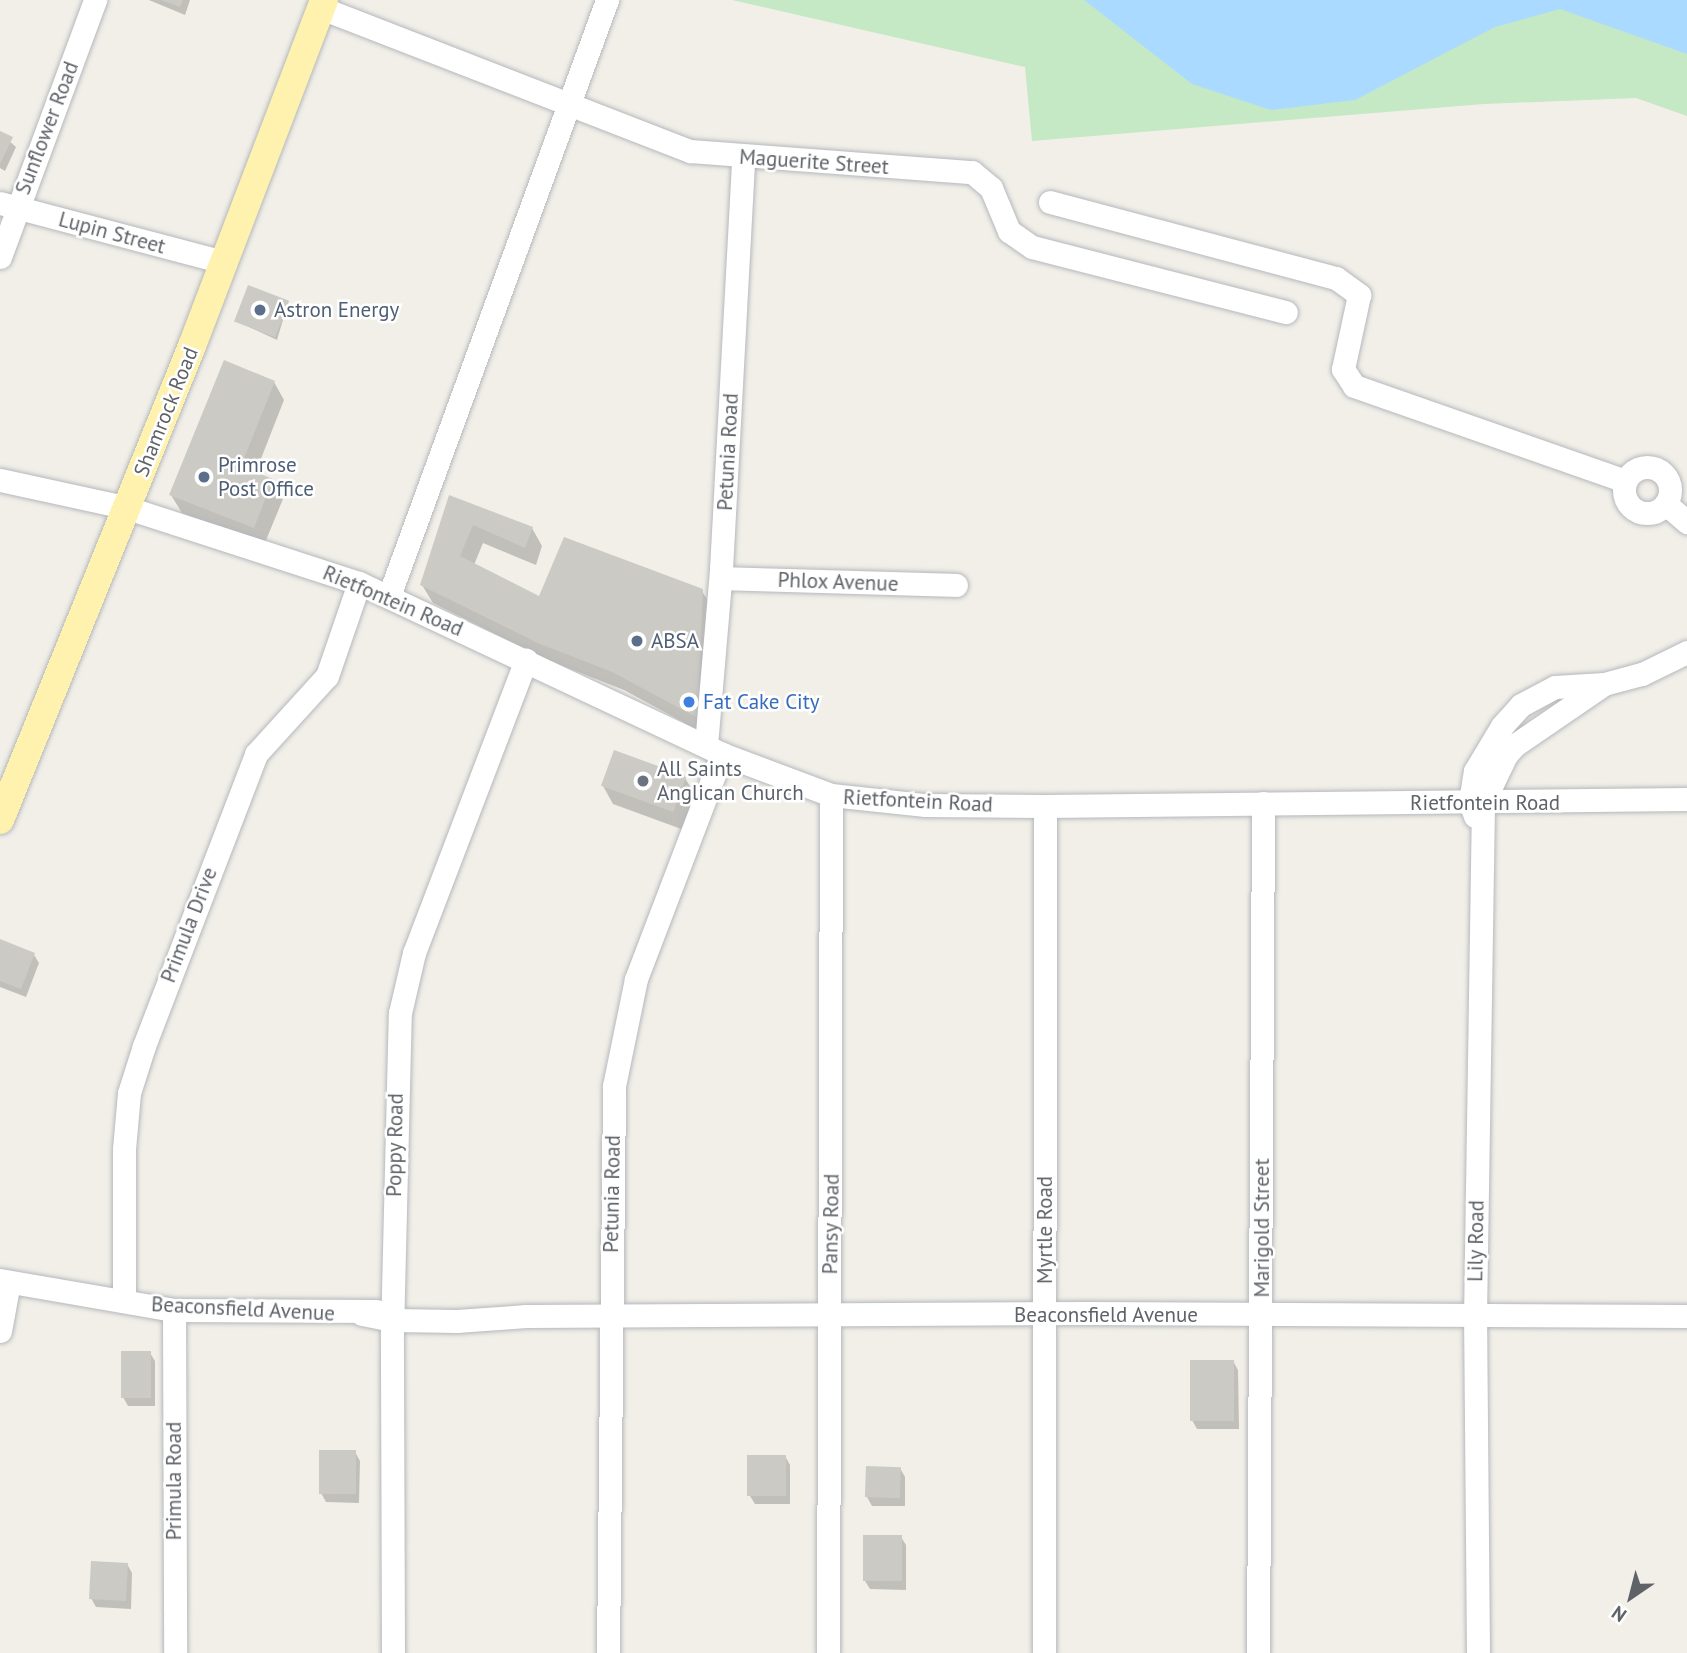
<!DOCTYPE html>
<html>
<head>
<meta charset="utf-8">
<style>
  body { margin:0 }
  #map { position:relative; width:1687px; height:1653px; overflow:hidden; background:#f1efe8; font-family:"PT Sans",sans-serif }
  div>[style] { position:absolute }
  .green>* { inset:0; background:#c5e8c5 }
  .water>* { inset:0; background:#aadaff }
  .shadow>* { inset:0; background:#0003 }
  .building>* { inset:0; background:#cccac5; transform-origin:0 0 }
  .roads { filter:drop-shadow(0 0 2px #b5b8bc) drop-shadow(0 0 2px #b5b8bc) }
  .minor>* { height:23px; margin:-11.5px; padding:0 11.5px; transform-origin:11.5px; border-radius:11.5px; background:#fff }
  .minor>.ring { margin:-11.5px; padding:0; box-sizing:content-box; background:none; border:23px solid #fff; border-radius:50% }
  .major>* { height:28px; margin:-14px; padding:0 14px; transform-origin:14px; border-radius:14px; background:#fff2af }
  .dots>* { width:19px; height:19px; translate:-50% -50%; box-sizing:border-box; border:4px solid #fff; border-radius:50% }
  span { translate:-50% -50%; white-space:nowrap; text-align:center; line-height:1.15; -webkit-text-stroke:5px #fff; paint-order:stroke }
  .street-label { font-size:21px; color:#5f6368 }
  .service-label { font-size:21px; color:#4e5e75 }
  .left { translate:0 -50%; text-align:left }
  .shop-label { font-size:21px; color:#366cbe }
  .worship-label { font-size:21px; color:#5b616d }
  .north { position:absolute; left:1596px; top:1562px; width:70px; height:70px; -webkit-text-stroke:5px #fff; paint-order:stroke; rotate:215deg; font-size:19px; font-weight:700; line-height:28px; text-align:center; color:#5f6368 }
  .north::after { content:''; display:block; margin:auto; width:24px; height:32px; background:#5f6368; clip-path:polygon(50% 0,100% 100%,50% 72%,0 100%) }
</style>
</head>
<body>
<div id="map">
  <div class="green">
    <i style="clip-path:polygon(732px 0,1687px 0,1687px 116px,1636px 98px,1484px 104px,1032px 141px,1025px 67px)"></i>
  </div>
  <div class="water">
    <i style="clip-path:polygon(1084px 0,1687px 0,1687px 54px,1560px 9px,1495px 27px,1355px 100px,1271px 110px,1192px 84px)"></i>
  </div>
  <div class="shadow">
    <i style="clip-path:polygon(149px 0,190px 0,185px 15px)"></i>
    <i style="clip-path:polygon(0 133px,16px 147px,5px 171px,0 168px)"></i>
    <i style="clip-path:polygon(288px 303px,277px 340px,236px 321px)"></i>
    <i style="clip-path:polygon(274px 382px,284px 400px,255px 474px,272px 481px,283px 499px,264px 545px,182px 513px,171px 495px)"></i>
    <i style="clip-path:polygon(450px 498px,532px 528px,542px 546px,536px 565px,483px 543px,474px 565px,540px 599px,702px 591px,713px 609px,707px 735px,624px 690px,550px 661px,433px 603px,422px 585px)"></i>
    <i style="clip-path:polygon(685px 778px,696px 796px,684px 830px,613px 804px,603px 786px)"></i>
    <i style="clip-path:polygon(0 941px,34px 955px,39px 963px,26px 997px,0 987px)"></i>
    <i style="clip-path:polygon(150px 1353px,155px 1361px,155px 1406px,128px 1406px,123px 1397px)"></i>
    <i style="clip-path:polygon(1233px 1361px,1238px 1370px,1239px 1429px,1197px 1429px,1192px 1420px)"></i>
    <i style="clip-path:polygon(355px 1452px,360px 1461px,359px 1503px,326px 1502px,321px 1493px)"></i>
    <i style="clip-path:polygon(785px 1456px,790px 1465px,790px 1504px,755px 1504px,750px 1496px)"></i>
    <i style="clip-path:polygon(900px 1468px,905px 1477px,905px 1506px,872px 1506px,867px 1497px)"></i>
    <i style="clip-path:polygon(901px 1537px,906px 1545px,906px 1590px,870px 1589px,865px 1581px)"></i>
    <i style="clip-path:polygon(127px 1564px,132px 1573px,131px 1609px,96px 1607px,91px 1598px)"></i>
  </div>
  <div class="building">
    <i style="clip-path:polygon(161px 0,183px 0,180px 7px)"></i>
    <i style="clip-path:polygon(0 131px,13px 137px,0 164px)"></i>
    <i style="left:248px;top:285px;width:44px;height:39px;rotate:21deg"></i>
    <i style="clip-path:polygon(224px 360px,275px 381px,241px 466px,273px 479px,254px 528px,169px 495px)"></i>
    <i style="clip-path:polygon(449px 495px,533px 527px,525px 548px,473px 525px,460px 556px,539px 596px,564px 537px,703px 589px,698px 718px,612px 672px,538px 643px,420px 585px)"></i>
    <i style="left:614px;top:750px;width:77px;height:38px;rotate:20deg"></i>
    <i style="clip-path:polygon(0 939px,35px 953px,21px 989px,0 981px)"></i>
    <i style="left:121px;top:1351px;width:30px;height:47px"></i>
    <i style="left:1190px;top:1360px;width:44px;height:61px"></i>
    <i style="left:319px;top:1450px;width:37px;height:44px"></i>
    <i style="left:747px;top:1455px;width:39px;height:41px"></i>
    <i style="left:866px;top:1466px;width:35px;height:31px;rotate:2deg"></i>
    <i style="left:863px;top:1535px;width:39px;height:46px"></i>
    <i style="left:91px;top:1561px;width:37px;height:38px;rotate:3deg"></i>
  </div>
  <div class="roads">
    <div class="minor">
      <i style="left:321px;top:8px;width:396px;rotate:21.2deg"></i>
      <i style="left:690px;top:151px;width:283px;rotate:4.3deg"></i>
      <i style="left:972px;top:172px;width:25px;rotate:40deg"></i>
      <i style="left:991px;top:188px;width:47px;rotate:67.3deg"></i>
      <i style="left:1009px;top:231px;width:28px;rotate:35deg"></i>
      <i style="left:1032px;top:247px;width:262px;rotate:14.4deg"></i>
      <i style="left:1050px;top:202px;width:296px;rotate:14.9deg"></i>
      <i style="left:1336px;top:278px;width:29px;rotate:36deg"></i>
      <i style="left:1359px;top:295px;width:76px;rotate:102.2deg"></i>
      <i style="left:1343px;top:369px;width:20px;rotate:57deg"></i>
      <i style="left:1354px;top:386px;width:287px;rotate:19.3deg"></i>
      <i style="left:0;top:203px;width:232px;rotate:14.8deg"></i>
      <i style="left:0;top:257px;width:274px;rotate:-69.7deg"></i>
      <i class="ring" style="left:1624px;top:467px;width:23px;height:23px"></i>
      <i style="left:0;top:480px;width:131px;rotate:12.3deg"></i>
      <i style="left:128px;top:508px;width:243px;rotate:18deg"></i>
      <i style="left:359px;top:583px;width:401px;rotate:25.2deg"></i>
      <i style="left:722px;top:754px;width:116px;rotate:20.6deg"></i>
      <i style="left:831px;top:795px;width:95px;rotate:6.1deg"></i>
      <i style="left:925px;top:805px;width:120px;rotate:0.5deg"></i>
      <i style="left:1045px;top:806px;width:642px;rotate:-0.62deg"></i>
      <i style="left:1666px;top:504px;width:28px;rotate:41deg"></i>
      <i style="left:721px;top:578px;width:235px;rotate:1.7deg"></i>
      <i style="left:389px;top:596px;width:635px;rotate:-69.91deg"></i>
      <i style="left:706px;top:745px;width:177px;rotate:-85.1deg"></i>
      <i style="left:721px;top:569px;width:412px;rotate:-86.9deg"></i>
      <i style="left:1475px;top:816px;width:15px;rotate:-110deg"></i>
      <i style="left:1470px;top:802px;width:31px;rotate:-81deg"></i>
      <i style="left:1475px;top:771px;width:52px;rotate:-59deg"></i>
      <i style="left:1502px;top:726px;width:28px;rotate:-48deg"></i>
      <i style="left:1521px;top:705px;width:38px;rotate:-28deg"></i>
      <i style="left:1555px;top:687px;width:49px;rotate:-3.5deg"></i>
      <i style="left:1604px;top:684px;width:39px;rotate:-15deg"></i>
      <i style="left:1642px;top:674px;width:50px;rotate:-26.1deg"></i>
      <i style="left:0;top:1280px;width:177px;rotate:9.8deg"></i>
      <i style="left:174px;top:1310px;width:202px;rotate:0.3deg"></i>
      <i style="left:124px;top:1301px;width:152px;rotate:-90deg"></i>
      <i style="left:124px;top:1149px;width:56px;rotate:-84.9deg"></i>
      <i style="left:129px;top:1093px;width:49px;rotate:-72.3deg"></i>
      <i style="left:144px;top:1046px;width:313px;rotate:-69deg"></i>
      <i style="left:256px;top:754px;width:105px;rotate:-47.7deg"></i>
      <i style="left:327px;top:676px;width:98px;rotate:-71deg"></i>
      <i style="left:174px;top:1310px;width:343px;rotate:89.8deg"></i>
      <i style="left:362px;top:1314px;width:32px;rotate:11deg"></i>
      <i style="left:393px;top:1320px;width:64px;rotate:0.9deg"></i>
      <i style="left:457px;top:1321px;width:69px;rotate:-4.1deg"></i>
      <i style="left:526px;top:1316px;width:561px;rotate:-0.31deg"></i>
      <i style="left:1087px;top:1313px;width:600px;rotate:0.29deg"></i>
      <i style="left:0;top:1331px;width:50px;rotate:-79.6deg"></i>
      <i style="left:393px;top:1653px;width:320px;rotate:-90.2deg"></i>
      <i style="left:392px;top:1333px;width:320px;rotate:-88.6deg"></i>
      <i style="left:400px;top:1013px;width:62px;rotate:-76.9deg"></i>
      <i style="left:414px;top:953px;width:314px;rotate:-69.1deg"></i>
      <i style="left:608px;top:1653px;width:567px;rotate:-89.39deg"></i>
      <i style="left:614px;top:1086px;width:109px;rotate:-78.4deg"></i>
      <i style="left:636px;top:979px;width:241px;rotate:-69.1deg"></i>
      <i style="left:828px;top:1653px;width:858px;rotate:-89.8deg"></i>
      <i style="left:1044px;top:1653px;width:847px;rotate:-89.93deg"></i>
      <i style="left:1258px;top:1653px;width:850px;rotate:-89.66deg"></i>
      <i style="left:1478px;top:1653px;width:335px;rotate:-90.5deg"></i>
      <i style="left:1475px;top:1318px;width:515px;rotate:-89.11deg"></i>
      <i style="left:1483px;top:803px;width:53px;rotate:-64.4deg"></i>
      <i style="left:1506px;top:755px;width:13px;rotate:-48deg"></i>
      <i style="left:1515px;top:745px;width:108px;rotate:-34.4deg"></i>
    </div>
    <div class="major">
      <i style="left:0;top:820px;width:511px;rotate:-67.95deg"></i>
      <i style="left:192px;top:346px;width:370px;rotate:-69.1deg"></i>
    </div>
  </div>
  <div class="dots">
    <i style="left:260px;top:310px;background:#5c6f8a"></i>
    <i style="left:204px;top:477px;background:#5c6f8a"></i>
    <i style="left:637px;top:641px;background:#5c6f8a"></i>
    <i style="left:689px;top:702px;background:#3f7fe0"></i>
    <i style="left:643px;top:781px;background:#6b7280"></i>
  </div>
  <div class="street-label">
    <span style="left:47px;top:128px;rotate:-69deg">Sunflower Road</span>
    <span style="left:814px;top:162px;rotate:4deg">Maguerite Street</span>
    <span style="left:112px;top:233px;rotate:15deg">Lupin Street</span>
    <span style="left:166px;top:412px;rotate:-68deg">Shamrock Road</span>
    <span style="left:728px;top:452px;rotate:-87deg">Petunia Road</span>
    <span style="left:838px;top:582px;rotate:2deg">Phlox Avenue</span>
    <span style="left:393px;top:601px;rotate:23deg">Rietfontein Road</span>
    <span style="left:918px;top:801px;rotate:3deg">Rietfontein Road</span>
    <span style="left:1485px;top:803px">Rietfontein Road</span>
    <span style="left:189px;top:925px;rotate:-69deg">Primula Drive</span>
    <span style="left:395px;top:1145px;rotate:-89deg">Poppy Road</span>
    <span style="left:612px;top:1194px;rotate:-89deg">Petunia Road</span>
    <span style="left:831px;top:1224px;rotate:-89deg">Pansy Road</span>
    <span style="left:1262px;top:1228px;rotate:-90deg">Marigold Street</span>
    <span style="left:1045px;top:1230px;rotate:-90deg">Myrtle Road</span>
    <span style="left:1476px;top:1241px;rotate:-89deg">Lily Road</span>
    <span style="left:243px;top:1309px;rotate:3deg">Beaconsfield Avenue</span>
    <span style="left:1106px;top:1315px">Beaconsfield Avenue</span>
    <span style="left:174px;top:1481px;rotate:-90deg">Primula Road</span>
  </div>
  <div class="service-label">
    <span class="left" style="left:274px;top:310px">Astron Energy</span>
    <span class="left" style="left:218px;top:477px">Primrose<br>Post Office</span>
    <span class="left" style="left:651px;top:641px">ABSA</span>
  </div>
  <div class="shop-label">
    <span class="left" style="left:703px;top:702px">Fat Cake City</span>
  </div>
  <div class="worship-label">
    <span class="left" style="left:657px;top:781px">All Saints<br>Anglican Church</span>
  </div>
  <div class="north">N</div>
</div>
</body>
</html>
